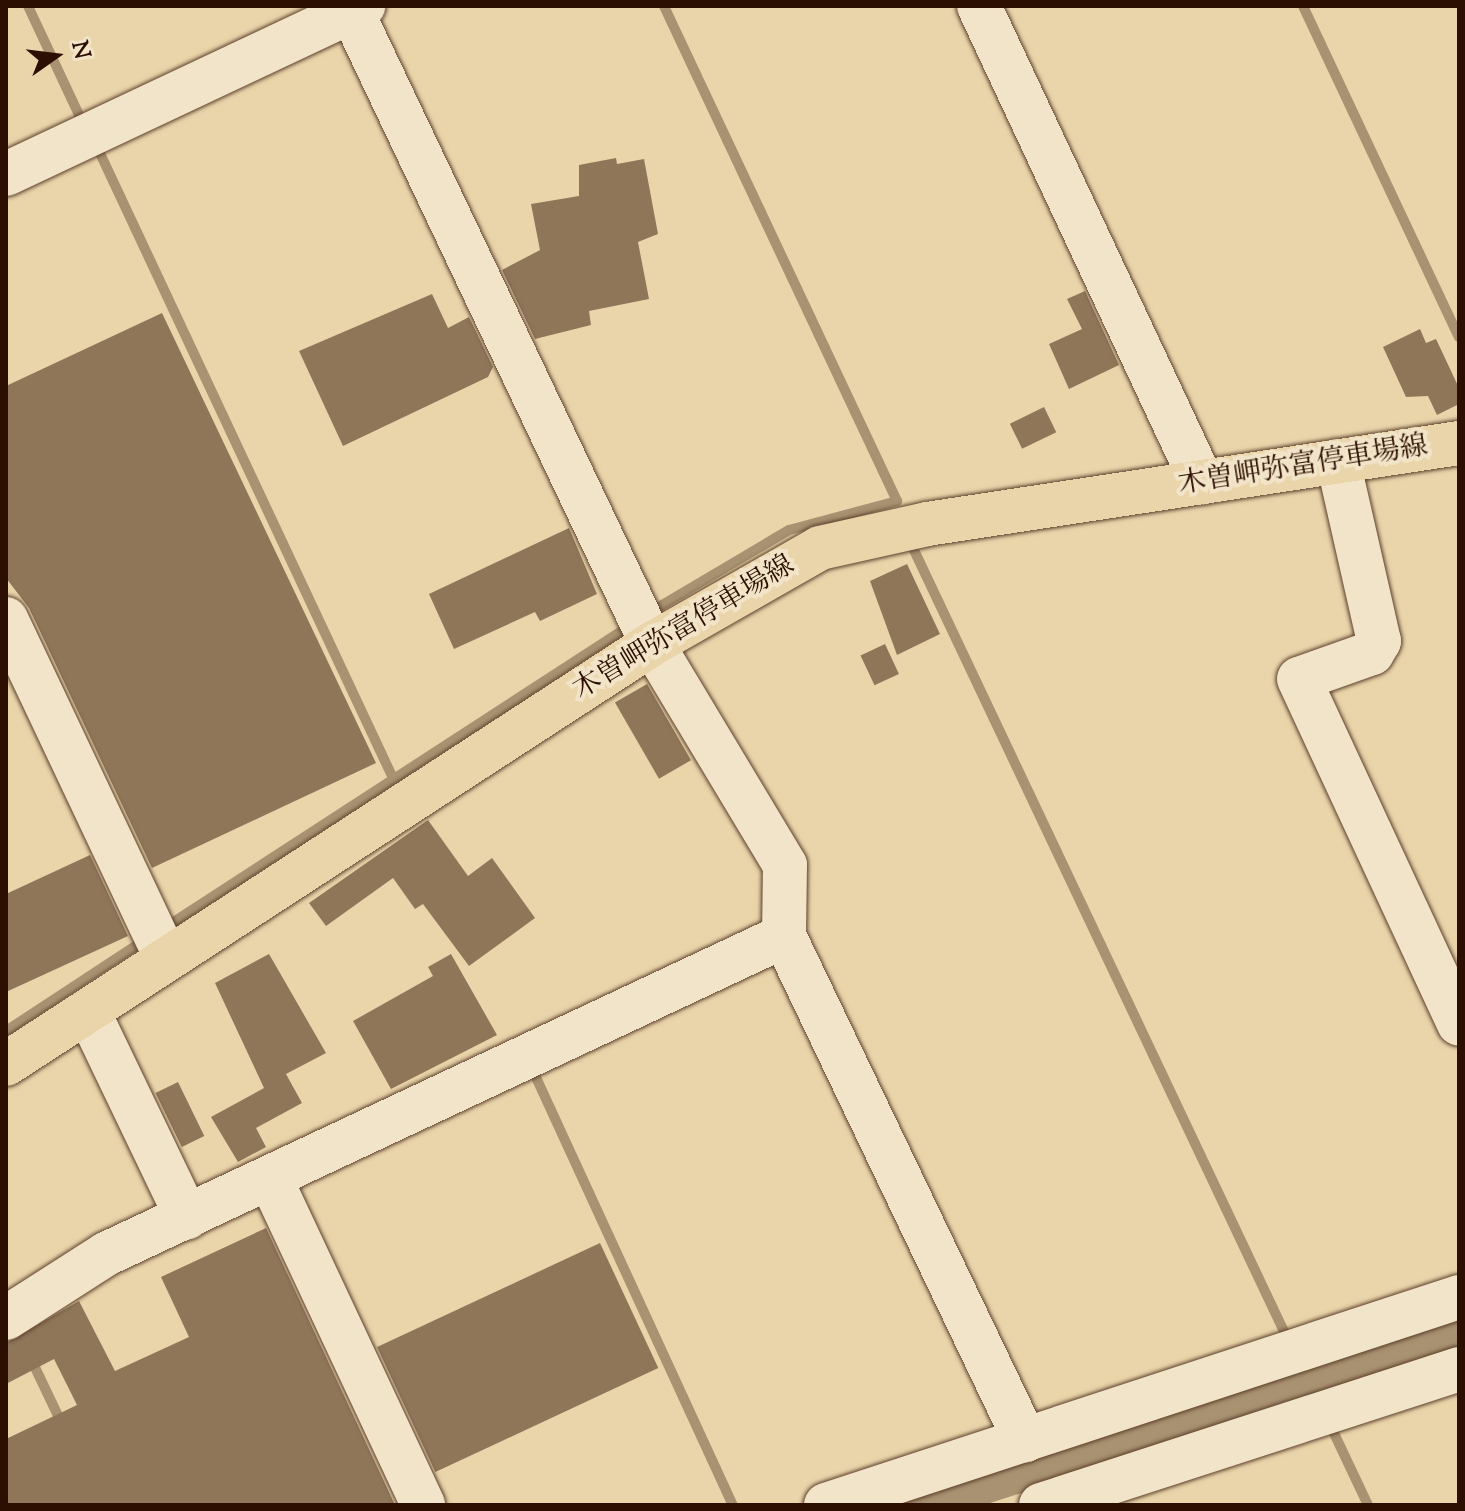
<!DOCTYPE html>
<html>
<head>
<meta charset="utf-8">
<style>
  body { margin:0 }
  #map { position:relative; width:1465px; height:1511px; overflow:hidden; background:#ead5ab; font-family:"Sorts Mill Goudy","Noto Serif JP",serif }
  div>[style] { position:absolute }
  .water>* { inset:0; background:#a99271 }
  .stream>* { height:10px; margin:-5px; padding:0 5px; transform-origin:5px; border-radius:5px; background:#a99271 }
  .building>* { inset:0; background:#8f7659; transform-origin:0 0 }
  .roads { filter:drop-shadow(0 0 2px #5c402b) drop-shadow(0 0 2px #5c402b) }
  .minor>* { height:44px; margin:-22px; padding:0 22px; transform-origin:22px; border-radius:22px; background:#f1e4c8 }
  .major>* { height:44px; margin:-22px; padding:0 22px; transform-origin:22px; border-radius:22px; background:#ead5ab }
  span { translate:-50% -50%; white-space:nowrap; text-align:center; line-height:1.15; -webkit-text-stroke:8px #f1e4c8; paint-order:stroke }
  .street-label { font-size:28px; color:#2c0f00 }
  .frame { position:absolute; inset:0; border:8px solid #2c0f00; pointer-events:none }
  .north { position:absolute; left:16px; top:16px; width:80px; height:80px; -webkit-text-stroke:6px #f1e4c8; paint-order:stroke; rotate:76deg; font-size:22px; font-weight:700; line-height:32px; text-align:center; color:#2c0f00 }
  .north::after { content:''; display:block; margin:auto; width:28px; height:36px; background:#2c0f00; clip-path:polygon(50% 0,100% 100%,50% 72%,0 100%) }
</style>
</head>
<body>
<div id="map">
  <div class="water">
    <i style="clip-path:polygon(1459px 1319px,1459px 1351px,984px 1505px,888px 1505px)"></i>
  </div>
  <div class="stream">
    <i style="left:28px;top:6px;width:123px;rotate:64.9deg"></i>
    <i style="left:1303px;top:6px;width:366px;rotate:64.8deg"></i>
    <i style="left:98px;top:149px;width:693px;rotate:64.88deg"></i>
    <i style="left:913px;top:548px;width:876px;rotate:64.66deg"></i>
    <i style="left:657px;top:608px;width:153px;rotate:-30.6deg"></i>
    <i style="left:789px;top:530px;width:112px;rotate:-15deg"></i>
    <i style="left:897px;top:501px;width:547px;rotate:-115.21deg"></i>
    <i style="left:166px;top:927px;width:549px;rotate:-33.02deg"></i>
    <i style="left:6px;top:1031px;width:164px;rotate:-33.3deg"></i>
    <i style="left:534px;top:1073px;width:476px;rotate:65.3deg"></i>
    <i style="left:31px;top:1359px;width:72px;rotate:64.5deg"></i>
    <i style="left:1332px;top:1429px;width:84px;rotate:64.7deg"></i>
  </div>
  <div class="building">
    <i style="clip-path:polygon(616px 158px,617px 164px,644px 159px,658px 234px,638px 242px,649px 299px,589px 311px,591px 325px,535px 339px,502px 270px,540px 250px,531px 204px,579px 196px,579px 165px)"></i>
    <i style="clip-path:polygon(1085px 291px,1119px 365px,1069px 389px,1049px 344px,1082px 329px,1067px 299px)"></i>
    <i style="clip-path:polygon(432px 294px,448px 328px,469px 317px,493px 367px,488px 377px,343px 446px,299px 351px)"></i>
    <i style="clip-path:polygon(162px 313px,376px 763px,152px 868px,29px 608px,6px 578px,6px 386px)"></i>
    <i style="clip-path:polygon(1420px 329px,1426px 343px,1436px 339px,1459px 388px,1459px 404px,1437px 415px,1428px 396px,1406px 397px,1383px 347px)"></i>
    <i style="left:1044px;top:407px;width:28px;height:38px;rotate:64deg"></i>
    <i style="clip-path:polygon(569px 528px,597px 594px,540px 621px,535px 612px,454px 649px,429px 594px)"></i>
    <i style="clip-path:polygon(907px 564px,940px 634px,897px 655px,870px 581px)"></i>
    <i style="left:885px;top:644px;width:33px;height:27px;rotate:65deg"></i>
    <i style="left:647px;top:684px;width:88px;height:37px;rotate:60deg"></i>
    <i style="clip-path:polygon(428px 820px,468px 876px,492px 858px,535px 918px,469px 966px,423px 904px,415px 909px,393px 878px,326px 926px,309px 903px)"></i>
    <i style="clip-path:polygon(90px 855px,128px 936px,6px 992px,6px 894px)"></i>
    <i style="clip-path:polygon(269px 954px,326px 1053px,286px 1074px,302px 1103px,256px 1128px,266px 1147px,238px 1162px,211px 1117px,264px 1088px,215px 983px)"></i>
    <i style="clip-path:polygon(451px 954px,497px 1035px,391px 1089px,353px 1021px,433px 976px,428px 967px)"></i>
    <i style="left:178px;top:1082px;width:60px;height:25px;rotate:64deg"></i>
    <i style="clip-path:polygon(266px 1228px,395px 1505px,6px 1505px,6px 1439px,77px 1405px,54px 1359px,6px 1384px,6px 1343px,79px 1301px,115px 1371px,189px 1337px,161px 1277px)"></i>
    <i style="left:600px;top:1243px;width:138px;height:246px;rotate:65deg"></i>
  </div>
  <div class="roads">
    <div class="minor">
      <i style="left:979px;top:6px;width:526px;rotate:64.9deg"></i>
      <i style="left:6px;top:174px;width:395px;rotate:-25.2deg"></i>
      <i style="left:1338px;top:461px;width:185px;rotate:77.2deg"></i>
      <i style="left:1379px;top:641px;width:14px;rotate:120deg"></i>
      <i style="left:1372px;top:653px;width:77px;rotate:160.4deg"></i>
      <i style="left:1299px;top:679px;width:380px;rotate:65.1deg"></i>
      <i style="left:6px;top:619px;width:376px;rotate:64.7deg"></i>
      <i style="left:784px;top:936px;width:559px;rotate:64.44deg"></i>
      <i style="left:88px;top:1011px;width:229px;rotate:64.4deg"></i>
      <i style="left:271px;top:1180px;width:359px;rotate:64.9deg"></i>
      <i style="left:6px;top:1318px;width:119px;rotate:-32.6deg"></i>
      <i style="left:106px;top:1254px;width:749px;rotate:-25.13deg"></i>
      <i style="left:784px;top:936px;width:71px;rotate:-89.2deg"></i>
      <i style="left:785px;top:865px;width:258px;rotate:-121deg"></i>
      <i style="left:652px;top:644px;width:706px;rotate:-115.4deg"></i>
      <i style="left:826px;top:1505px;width:666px;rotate:-18.19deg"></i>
      <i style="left:1041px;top:1505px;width:440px;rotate:-18deg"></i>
    </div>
    <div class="major">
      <i style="left:6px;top:1064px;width:771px;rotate:-33.03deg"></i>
      <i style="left:652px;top:644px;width:193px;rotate:-29.7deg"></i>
      <i style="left:820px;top:548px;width:110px;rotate:-12.6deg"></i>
      <i style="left:927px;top:524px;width:538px;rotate:-8.66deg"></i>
    </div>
  </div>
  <div class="street-label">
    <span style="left:1303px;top:466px;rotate:-9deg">木曽岬弥富停車場線</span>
    <span style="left:684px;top:628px;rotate:-31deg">木曽岬弥富停車場線</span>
  </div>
  <div class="frame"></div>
  <div class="north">N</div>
</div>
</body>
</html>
